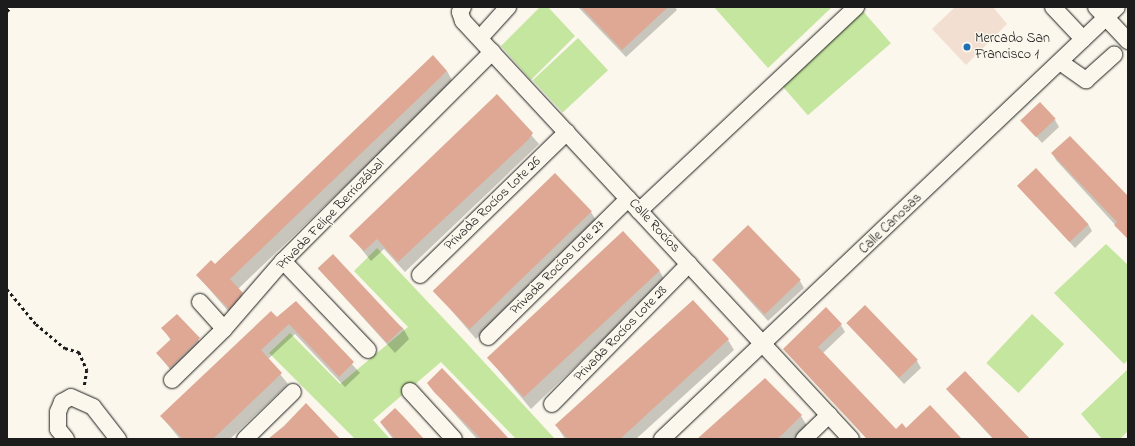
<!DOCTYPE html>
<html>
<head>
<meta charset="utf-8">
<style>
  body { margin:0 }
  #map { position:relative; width:1135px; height:446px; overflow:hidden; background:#fbf7ec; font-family:"Indie Flower",sans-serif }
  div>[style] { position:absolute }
  .built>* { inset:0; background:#f2dfd2 }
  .green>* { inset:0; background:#c4e69f; transform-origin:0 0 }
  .shadow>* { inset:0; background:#0003 }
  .building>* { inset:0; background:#dea895; transform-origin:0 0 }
  .path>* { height:2.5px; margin-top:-1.25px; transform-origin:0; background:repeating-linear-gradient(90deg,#1c1c1c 0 3px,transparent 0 6px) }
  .roads { filter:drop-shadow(0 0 1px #1c1c1c) drop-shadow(0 0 1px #1c1c1c) }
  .minor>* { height:16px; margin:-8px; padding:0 8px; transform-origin:8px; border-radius:8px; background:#fbf7ec }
  .dots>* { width:11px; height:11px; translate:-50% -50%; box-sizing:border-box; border:2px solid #fbf7ec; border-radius:50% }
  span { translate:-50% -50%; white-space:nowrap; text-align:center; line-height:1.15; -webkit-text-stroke:3px #fbf7ec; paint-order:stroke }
  .poi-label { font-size:14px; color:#1c1c1c }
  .left { translate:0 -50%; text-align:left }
  .street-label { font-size:14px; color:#1c1c1c }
  .frame { position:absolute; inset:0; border:8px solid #1c1c1c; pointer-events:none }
</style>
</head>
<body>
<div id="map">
  <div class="built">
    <i style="clip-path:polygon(955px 7px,993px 7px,1007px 24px,966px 65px,932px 29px)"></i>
  </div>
  <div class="green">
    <i style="clip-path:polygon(540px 7px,548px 7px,575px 36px,531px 80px,501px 46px)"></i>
    <i style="clip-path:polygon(714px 7px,832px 7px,768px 68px)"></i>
    <i style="left:862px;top:10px;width:44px;height:110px;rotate:49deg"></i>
    <i style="left:578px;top:38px;width:44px;height:62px;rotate:47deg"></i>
    <i style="clip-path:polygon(1106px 244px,1128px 265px,1128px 360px,1124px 364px,1054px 293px)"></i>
    <i style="clip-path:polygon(377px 248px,460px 336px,555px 439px,516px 439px,441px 362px,373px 420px,390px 439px,355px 439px,269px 353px,290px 333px,340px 384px,408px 327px,354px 271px)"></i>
    <i style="left:1032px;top:314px;width:44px;height:67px;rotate:43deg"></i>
    <i style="clip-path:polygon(1128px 369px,1128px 431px,1120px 439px,1102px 439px,1081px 414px)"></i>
  </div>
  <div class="shadow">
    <i style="clip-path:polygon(578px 7px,675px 7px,677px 10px,626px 57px)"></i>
    <i style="clip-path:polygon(447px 71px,453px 82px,448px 88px,238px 289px,248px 304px,235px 319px,197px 275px,215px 265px)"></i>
    <i style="clip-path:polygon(497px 96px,539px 144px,405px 272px,384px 249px,371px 261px,351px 236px)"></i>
    <i style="clip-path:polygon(1022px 120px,1055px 120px,1059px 127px,1042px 143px)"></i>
    <i style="clip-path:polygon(1052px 153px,1128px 203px,1128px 239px,1056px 160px)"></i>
    <i style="clip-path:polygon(1018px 186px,1088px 224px,1092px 231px,1075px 248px)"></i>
    <i style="clip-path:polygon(591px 212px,597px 222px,476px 339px,434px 290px)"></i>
    <i style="clip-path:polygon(713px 260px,800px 281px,804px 288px,768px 321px)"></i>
    <i style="clip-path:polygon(319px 269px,403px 328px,409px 339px,395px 353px)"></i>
    <i style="clip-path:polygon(659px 270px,665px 281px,531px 409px,490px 360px)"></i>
    <i style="clip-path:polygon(295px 302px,360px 373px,345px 387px,295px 334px,268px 359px,288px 384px,230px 439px,180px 439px,161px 416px)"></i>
    <i style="clip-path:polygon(177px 315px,206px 349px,177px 378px,157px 353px,171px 341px,163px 328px)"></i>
    <i style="clip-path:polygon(847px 323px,917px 361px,921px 368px,904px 384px)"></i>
    <i style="clip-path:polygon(841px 325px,845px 332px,823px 353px,896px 431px,906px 429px,961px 439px,867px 439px,784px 349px)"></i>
    <i style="clip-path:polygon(728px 340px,734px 350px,636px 439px,565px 439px,556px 425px)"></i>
    <i style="clip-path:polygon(965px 373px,1030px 439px,993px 439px,947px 389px)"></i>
    <i style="clip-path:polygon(428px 384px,508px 439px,477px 439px)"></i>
    <i style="clip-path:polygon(801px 416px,807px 426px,794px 439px,699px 439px)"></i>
    <i style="clip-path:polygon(381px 423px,424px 439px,393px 439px)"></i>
  </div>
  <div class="building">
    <i style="clip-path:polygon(581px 7px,668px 7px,622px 50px)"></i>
    <i style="clip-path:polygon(433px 55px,447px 71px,230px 279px,243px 293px,229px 309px,196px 275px,211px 260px,215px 264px)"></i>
    <i style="clip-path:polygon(497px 94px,533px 133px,528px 140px,398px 262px,377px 239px,364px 251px,349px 236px)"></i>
    <i style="left:1040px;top:102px;width:23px;height:27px;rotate:47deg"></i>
    <i style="clip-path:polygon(1070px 136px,1128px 196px,1128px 239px,1114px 225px,1117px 222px,1051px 153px)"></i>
    <i style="left:1036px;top:168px;width:77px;height:26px;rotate:47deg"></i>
    <i style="left:555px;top:173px;width:53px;height:170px;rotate:46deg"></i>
    <i style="left:748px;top:225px;width:76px;height:50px;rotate:46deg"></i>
    <i style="left:623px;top:231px;width:54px;height:186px;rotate:47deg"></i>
    <i style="left:333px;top:254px;width:102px;height:21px;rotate:47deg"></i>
    <i style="clip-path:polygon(693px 300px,729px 339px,620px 439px,568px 439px,555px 425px)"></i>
    <i style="clip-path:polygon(296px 301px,354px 362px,339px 377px,289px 324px,261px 350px,282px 373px,213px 439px,183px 439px,160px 416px,271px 311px,277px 317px)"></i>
    <i style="left:865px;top:305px;width:76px;height:26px;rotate:46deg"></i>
    <i style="clip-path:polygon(826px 307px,842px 324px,818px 347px,896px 429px,902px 423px,906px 428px,930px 405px,962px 439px,867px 439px,783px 349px)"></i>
    <i style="clip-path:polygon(177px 314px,200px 338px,170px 368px,156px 353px,171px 339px,161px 328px)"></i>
    <i style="clip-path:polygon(442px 368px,500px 429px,509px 439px,481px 439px,434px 392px,427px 383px)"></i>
    <i style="clip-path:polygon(965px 371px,1030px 439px,994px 439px,946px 389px)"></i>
    <i style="clip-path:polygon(765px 378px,802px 415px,784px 433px,777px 439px,697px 439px)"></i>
    <i style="clip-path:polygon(306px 403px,340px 439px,268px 439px,284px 426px)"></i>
    <i style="clip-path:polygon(395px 408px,403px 416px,424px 439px,395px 439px,380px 422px)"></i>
  </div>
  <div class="path">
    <i style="left:7px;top:11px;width:6px;rotate:-45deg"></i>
    <i style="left:7px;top:289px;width:45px;rotate:50.4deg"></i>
    <i style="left:36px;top:324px;width:38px;rotate:40deg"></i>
    <i style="left:65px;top:348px;width:15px;rotate:16deg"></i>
    <i style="left:79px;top:352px;width:20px;rotate:66deg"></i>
    <i style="left:87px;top:370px;width:18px;rotate:99deg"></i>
  </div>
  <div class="roads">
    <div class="minor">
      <i style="left:463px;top:7px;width:6px;rotate:121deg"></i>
      <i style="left:460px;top:12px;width:9px;rotate:72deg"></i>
      <i style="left:463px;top:21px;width:570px;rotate:47.13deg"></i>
      <i style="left:1053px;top:7px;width:44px;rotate:46.8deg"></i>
      <i style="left:1096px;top:7px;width:47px;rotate:46.7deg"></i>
      <i style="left:480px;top:38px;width:42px;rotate:-47.9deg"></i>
      <i style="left:1060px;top:62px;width:32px;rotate:35deg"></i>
      <i style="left:1086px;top:80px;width:38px;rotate:-42deg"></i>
      <i style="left:639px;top:211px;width:298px;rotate:-43.2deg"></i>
      <i style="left:283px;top:261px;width:123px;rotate:46.3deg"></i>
      <i style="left:420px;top:275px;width:205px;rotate:-44.2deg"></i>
      <i style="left:200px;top:302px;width:36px;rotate:48deg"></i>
      <i style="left:488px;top:337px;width:197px;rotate:-44.6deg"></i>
      <i style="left:172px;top:380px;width:73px;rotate:-44.4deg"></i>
      <i style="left:224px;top:329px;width:90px;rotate:-49.1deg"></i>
      <i style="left:283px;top:261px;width:296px;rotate:-45deg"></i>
      <i style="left:410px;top:391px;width:65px;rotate:47.5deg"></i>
      <i style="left:552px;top:404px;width:196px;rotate:-45.6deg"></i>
      <i style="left:66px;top:439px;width:13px;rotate:-129deg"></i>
      <i style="left:58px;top:429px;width:17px;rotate:-90deg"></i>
      <i style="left:58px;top:412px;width:11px;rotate:-68deg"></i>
      <i style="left:62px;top:402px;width:10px;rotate:-29deg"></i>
      <i style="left:71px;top:397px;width:24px;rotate:24deg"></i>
      <i style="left:93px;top:407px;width:41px;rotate:52deg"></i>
      <i style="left:245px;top:439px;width:67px;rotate:-44.4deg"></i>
      <i style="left:662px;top:439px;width:627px;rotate:-43.51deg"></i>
      <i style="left:804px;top:439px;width:35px;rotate:-44deg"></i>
    </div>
  </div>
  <div class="dots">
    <i style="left:967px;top:47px;background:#1f6fb2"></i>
  </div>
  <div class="poi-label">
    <span class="left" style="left:975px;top:47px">Mercado San<br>Francisco 1</span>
  </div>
  <div class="street-label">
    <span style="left:493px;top:204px;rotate:-44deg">Privada Rocíos Lote 26</span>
    <span style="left:331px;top:215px;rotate:-46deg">Privada Felipe Berriozábal</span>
    <span style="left:891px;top:224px;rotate:-44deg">Calle Canosas</span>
    <span style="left:654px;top:226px;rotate:47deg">Calle Rocíos</span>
    <span style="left:558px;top:268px;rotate:-45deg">Privada Rocíos Lote 27</span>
    <span style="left:621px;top:334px;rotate:-46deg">Privada Rocíos Lote 28</span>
  </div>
  <div class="frame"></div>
</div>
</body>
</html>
